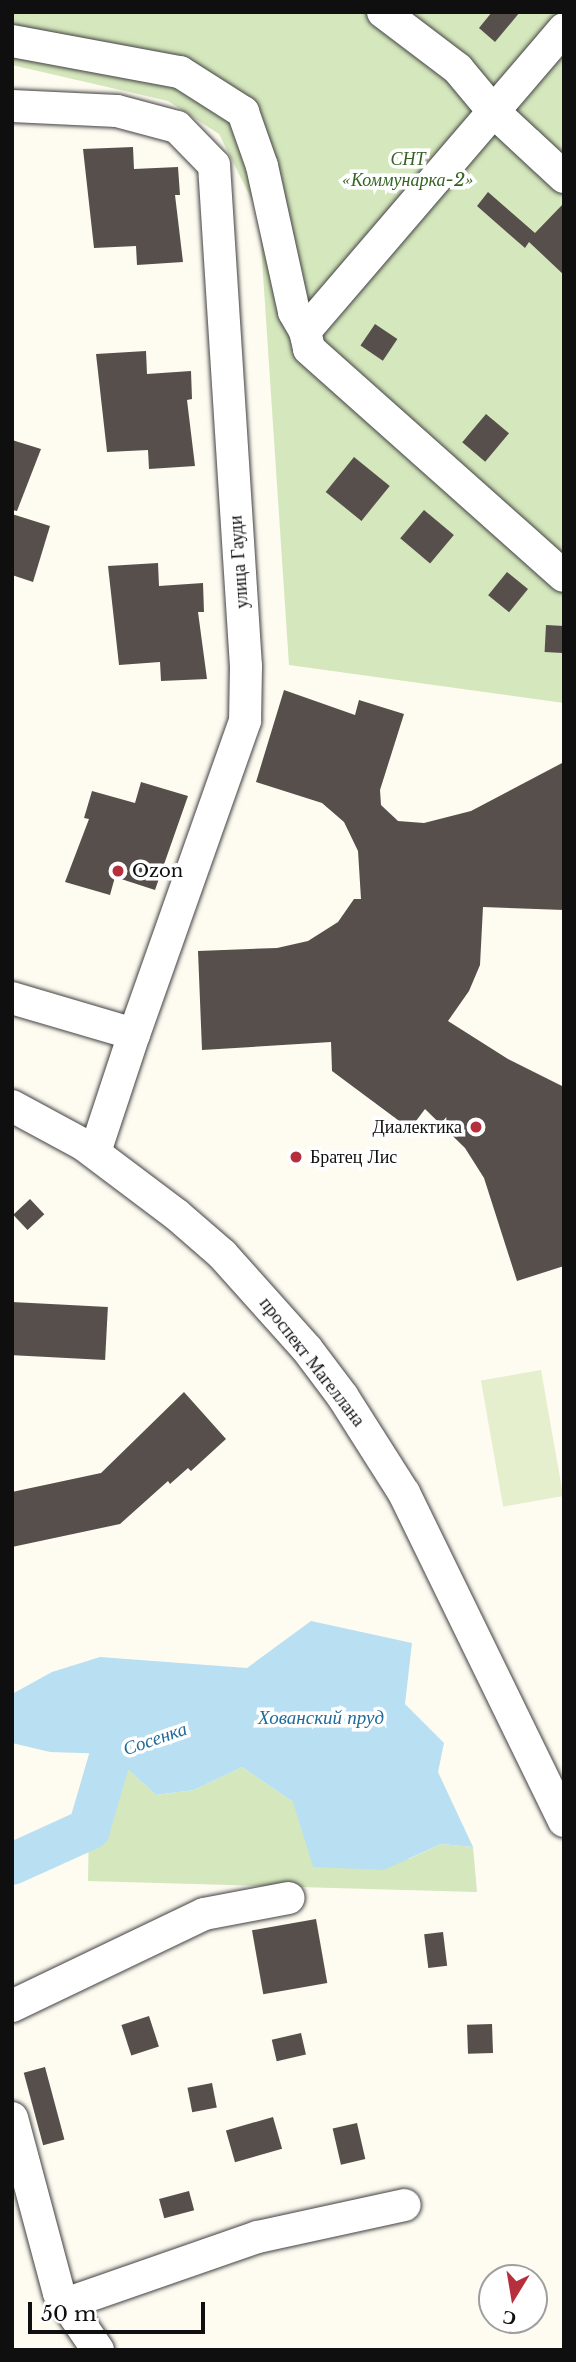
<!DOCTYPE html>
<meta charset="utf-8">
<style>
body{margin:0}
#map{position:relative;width:576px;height:2362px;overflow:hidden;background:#fefbf1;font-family:"Libre Baskerville",serif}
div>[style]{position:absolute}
.green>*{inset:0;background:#d5e7bd}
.pitch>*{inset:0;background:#e5efce;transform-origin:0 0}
.water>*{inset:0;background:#b9e0f2}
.river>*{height:42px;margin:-21px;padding:0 21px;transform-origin:21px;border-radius:21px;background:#b9e0f2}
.building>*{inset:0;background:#574f4c;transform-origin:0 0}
.roads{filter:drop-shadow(0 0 2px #424242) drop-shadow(0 0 2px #424242)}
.minor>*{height:32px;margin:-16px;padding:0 16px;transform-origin:16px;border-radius:16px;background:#fff}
.dots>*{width:19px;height:19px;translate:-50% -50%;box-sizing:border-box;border:4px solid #fff;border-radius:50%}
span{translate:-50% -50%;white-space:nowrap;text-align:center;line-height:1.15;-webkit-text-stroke:7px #fff;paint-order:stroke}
.park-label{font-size:18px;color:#346323;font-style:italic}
.street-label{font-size:18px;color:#0f0f0f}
.poi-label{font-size:18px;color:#0f0f0f}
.left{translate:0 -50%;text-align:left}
.right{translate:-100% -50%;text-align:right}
.water-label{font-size:19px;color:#206b99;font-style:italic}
.frame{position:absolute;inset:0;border:14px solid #0f0f0f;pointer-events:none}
.north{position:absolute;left:478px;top:2264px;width:70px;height:70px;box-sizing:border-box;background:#fff;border:2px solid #9f9f9f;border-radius:50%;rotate:191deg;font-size:19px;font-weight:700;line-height:28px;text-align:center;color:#0f0f0f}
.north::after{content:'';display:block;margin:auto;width:24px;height:32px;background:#b62f3d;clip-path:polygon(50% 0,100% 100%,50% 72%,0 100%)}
.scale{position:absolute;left:28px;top:2302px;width:177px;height:32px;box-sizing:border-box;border:4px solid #0f0f0f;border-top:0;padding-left:9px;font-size:21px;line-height:24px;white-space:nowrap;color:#0f0f0f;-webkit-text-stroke:5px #fff;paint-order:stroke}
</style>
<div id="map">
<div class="green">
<div style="clip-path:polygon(12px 12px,564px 12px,564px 703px,289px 665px,259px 214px,219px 134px,168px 101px,12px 65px)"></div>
<div style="clip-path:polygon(111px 1754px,156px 1795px,194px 1790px,242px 1767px,293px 1802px,409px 1859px,441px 1844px,473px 1847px,477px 1892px,88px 1881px,89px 1829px)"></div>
</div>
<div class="pitch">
<div style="left:541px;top:1370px;width:128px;height:61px;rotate:80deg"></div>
</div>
<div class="water">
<div style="clip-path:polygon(311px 1621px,412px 1643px,405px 1704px,444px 1743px,438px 1772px,473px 1847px,441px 1844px,384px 1870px,313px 1867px,293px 1802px,242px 1767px,194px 1790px,156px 1795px,111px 1754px,50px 1752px,12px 1743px,12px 1694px,52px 1672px,100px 1657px,247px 1668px)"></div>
</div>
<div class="river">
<div style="left:12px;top:1864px;width:85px;rotate:-24.4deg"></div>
<div style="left:89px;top:1829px;width:78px;rotate:-73.7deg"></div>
<div style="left:111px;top:1754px;width:57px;rotate:-19.4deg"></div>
</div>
<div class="building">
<div style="clip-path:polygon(492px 12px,520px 12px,495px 42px,479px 28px)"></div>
<div style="clip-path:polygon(133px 147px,134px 169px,178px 167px,180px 195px,175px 195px,183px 262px,137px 265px,136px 246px,94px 248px,83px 149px)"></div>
<div style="clip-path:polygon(488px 192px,535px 233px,564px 203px,564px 275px,529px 242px,525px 248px,477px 206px)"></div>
<div style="left:375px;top:324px;width:27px;height:26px;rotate:34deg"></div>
<div style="clip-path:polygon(146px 351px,147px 374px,191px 371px,192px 399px,187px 400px,195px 466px,149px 469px,148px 450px,107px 452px,96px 354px)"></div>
<div style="left:486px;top:414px;width:30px;height:37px;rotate:40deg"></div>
<div style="clip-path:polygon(12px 440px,41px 449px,17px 511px,12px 510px)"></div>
<div style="left:354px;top:457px;width:46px;height:45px;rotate:39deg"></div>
<div style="left:424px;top:510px;width:39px;height:37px;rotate:40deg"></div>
<div style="clip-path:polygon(12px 514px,50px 526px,33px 582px,12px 575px)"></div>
<div style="clip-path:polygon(158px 563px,159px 586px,203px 583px,204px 612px,198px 612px,207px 679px,161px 681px,160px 662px,119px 665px,108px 566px)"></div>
<div style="left:507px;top:572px;width:27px;height:30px;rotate:39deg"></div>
<div style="left:546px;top:625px;width:18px;height:27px;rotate:3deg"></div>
<div style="clip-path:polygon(284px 690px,355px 715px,359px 700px,404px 714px,380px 790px,381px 805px,398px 821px,424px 823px,471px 811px,564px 762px,564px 910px,483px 907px,480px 965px,469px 991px,448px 1021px,508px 1059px,564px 1087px,564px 1266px,517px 1281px,484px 1178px,465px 1148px,425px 1109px,410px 1129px,332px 1071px,331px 1042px,202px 1050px,198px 951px,277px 948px,308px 941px,338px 922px,354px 899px,361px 899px,358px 851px,344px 822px,322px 803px,256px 782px)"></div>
<div style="clip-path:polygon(141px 782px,188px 796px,155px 890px,115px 877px,110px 895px,65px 882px,89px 819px,84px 818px,92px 791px,135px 803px)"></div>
<div style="left:30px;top:1199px;width:21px;height:23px;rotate:47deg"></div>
<div style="left:12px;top:1302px;width:96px;height:53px;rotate:3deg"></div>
<div style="clip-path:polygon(184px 1392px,226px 1439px,191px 1471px,188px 1468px,170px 1484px,168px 1481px,120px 1524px,12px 1547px,12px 1492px,101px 1473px)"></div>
<div style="left:316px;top:1919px;width:65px;height:65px;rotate:80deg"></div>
<div style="left:443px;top:1932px;width:34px;height:19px;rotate:83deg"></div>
<div style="left:149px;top:2016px;width:32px;height:29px;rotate:72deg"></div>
<div style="left:492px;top:2024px;width:29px;height:25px;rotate:88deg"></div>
<div style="left:301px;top:2033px;width:22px;height:30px;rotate:77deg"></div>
<div style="left:45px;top:2067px;width:75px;height:22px;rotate:75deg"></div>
<div style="left:212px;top:2083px;width:25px;height:25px;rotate:79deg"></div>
<div style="left:273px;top:2117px;width:33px;height:49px;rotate:74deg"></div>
<div style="left:357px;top:2123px;width:37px;height:25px;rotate:77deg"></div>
<div style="left:189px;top:2191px;width:20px;height:31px;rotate:75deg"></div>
</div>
<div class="roads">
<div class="minor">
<div style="left:383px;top:12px;width:94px;rotate:37.2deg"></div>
<div style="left:458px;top:69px;width:55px;rotate:50.2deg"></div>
<div style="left:493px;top:111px;width:97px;rotate:42.9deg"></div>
<div style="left:564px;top:29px;width:398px;rotate:130.6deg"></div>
<div style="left:305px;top:331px;width:18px;rotate:77deg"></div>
<div style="left:309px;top:349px;width:341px;rotate:41.7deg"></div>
<div style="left:12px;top:41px;width:171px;rotate:10.5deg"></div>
<div style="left:180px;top:72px;width:75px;rotate:32.4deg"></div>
<div style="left:243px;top:112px;width:57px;rotate:70.6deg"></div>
<div style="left:262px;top:166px;width:149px;rotate:77.6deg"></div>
<div style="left:294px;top:312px;width:22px;rotate:60deg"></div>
<div style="left:12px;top:106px;width:105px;rotate:2.7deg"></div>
<div style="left:117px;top:111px;width:62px;rotate:14.9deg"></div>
<div style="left:177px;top:127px;width:53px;rotate:45.8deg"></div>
<div style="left:214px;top:165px;width:502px;rotate:86.35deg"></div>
<div style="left:246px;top:666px;width:55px;rotate:91deg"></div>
<div style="left:245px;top:721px;width:332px;rotate:109.5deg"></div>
<div style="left:134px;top:1034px;width:127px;rotate:-163.6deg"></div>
<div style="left:12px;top:1106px;width:82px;rotate:28.4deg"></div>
<div style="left:84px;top:1145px;width:116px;rotate:37deg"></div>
<div style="left:177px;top:1215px;width:60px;rotate:40.9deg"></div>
<div style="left:222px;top:1254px;width:127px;rotate:48.2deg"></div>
<div style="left:307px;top:1349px;width:60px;rotate:53.1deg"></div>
<div style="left:343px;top:1397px;width:114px;rotate:57.6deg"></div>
<div style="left:404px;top:1493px;width:365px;rotate:64deg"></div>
<div style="left:95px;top:1152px;width:124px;rotate:-71.7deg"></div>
<div style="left:12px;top:2006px;width:213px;rotate:-25.6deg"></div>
<div style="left:204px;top:1914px;width:86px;rotate:-10.7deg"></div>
<div style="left:12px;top:2118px;width:181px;rotate:75deg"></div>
<div style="left:59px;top:2293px;width:69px;rotate:55.6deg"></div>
<div style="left:68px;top:2303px;width:201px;rotate:-19.2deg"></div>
<div style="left:258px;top:2237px;width:150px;rotate:-12.3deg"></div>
</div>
</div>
<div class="dots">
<div style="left:118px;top:871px;background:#b62f3d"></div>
<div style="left:476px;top:1127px;background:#b62f3d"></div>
<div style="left:296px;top:1157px;background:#b62f3d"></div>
</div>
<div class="park-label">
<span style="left:408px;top:170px">СНТ<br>«Коммунарка-2»</span>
</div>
<div class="street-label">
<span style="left:239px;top:562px;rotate:-94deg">улица Гауди</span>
<span style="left:312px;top:1362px;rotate:52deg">проспект Магеллана</span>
</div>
<div class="poi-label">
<span class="left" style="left:132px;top:871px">Ozon</span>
<span class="right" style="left:462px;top:1127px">Диалектика</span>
<span class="left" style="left:310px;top:1157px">Братец Лис</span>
</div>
<div class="water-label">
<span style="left:321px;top:1718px">Хованский пруд</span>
<span style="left:155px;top:1739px;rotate:-19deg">Сосенка</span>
</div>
<div class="frame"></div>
<div class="north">С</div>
<div class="scale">50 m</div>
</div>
